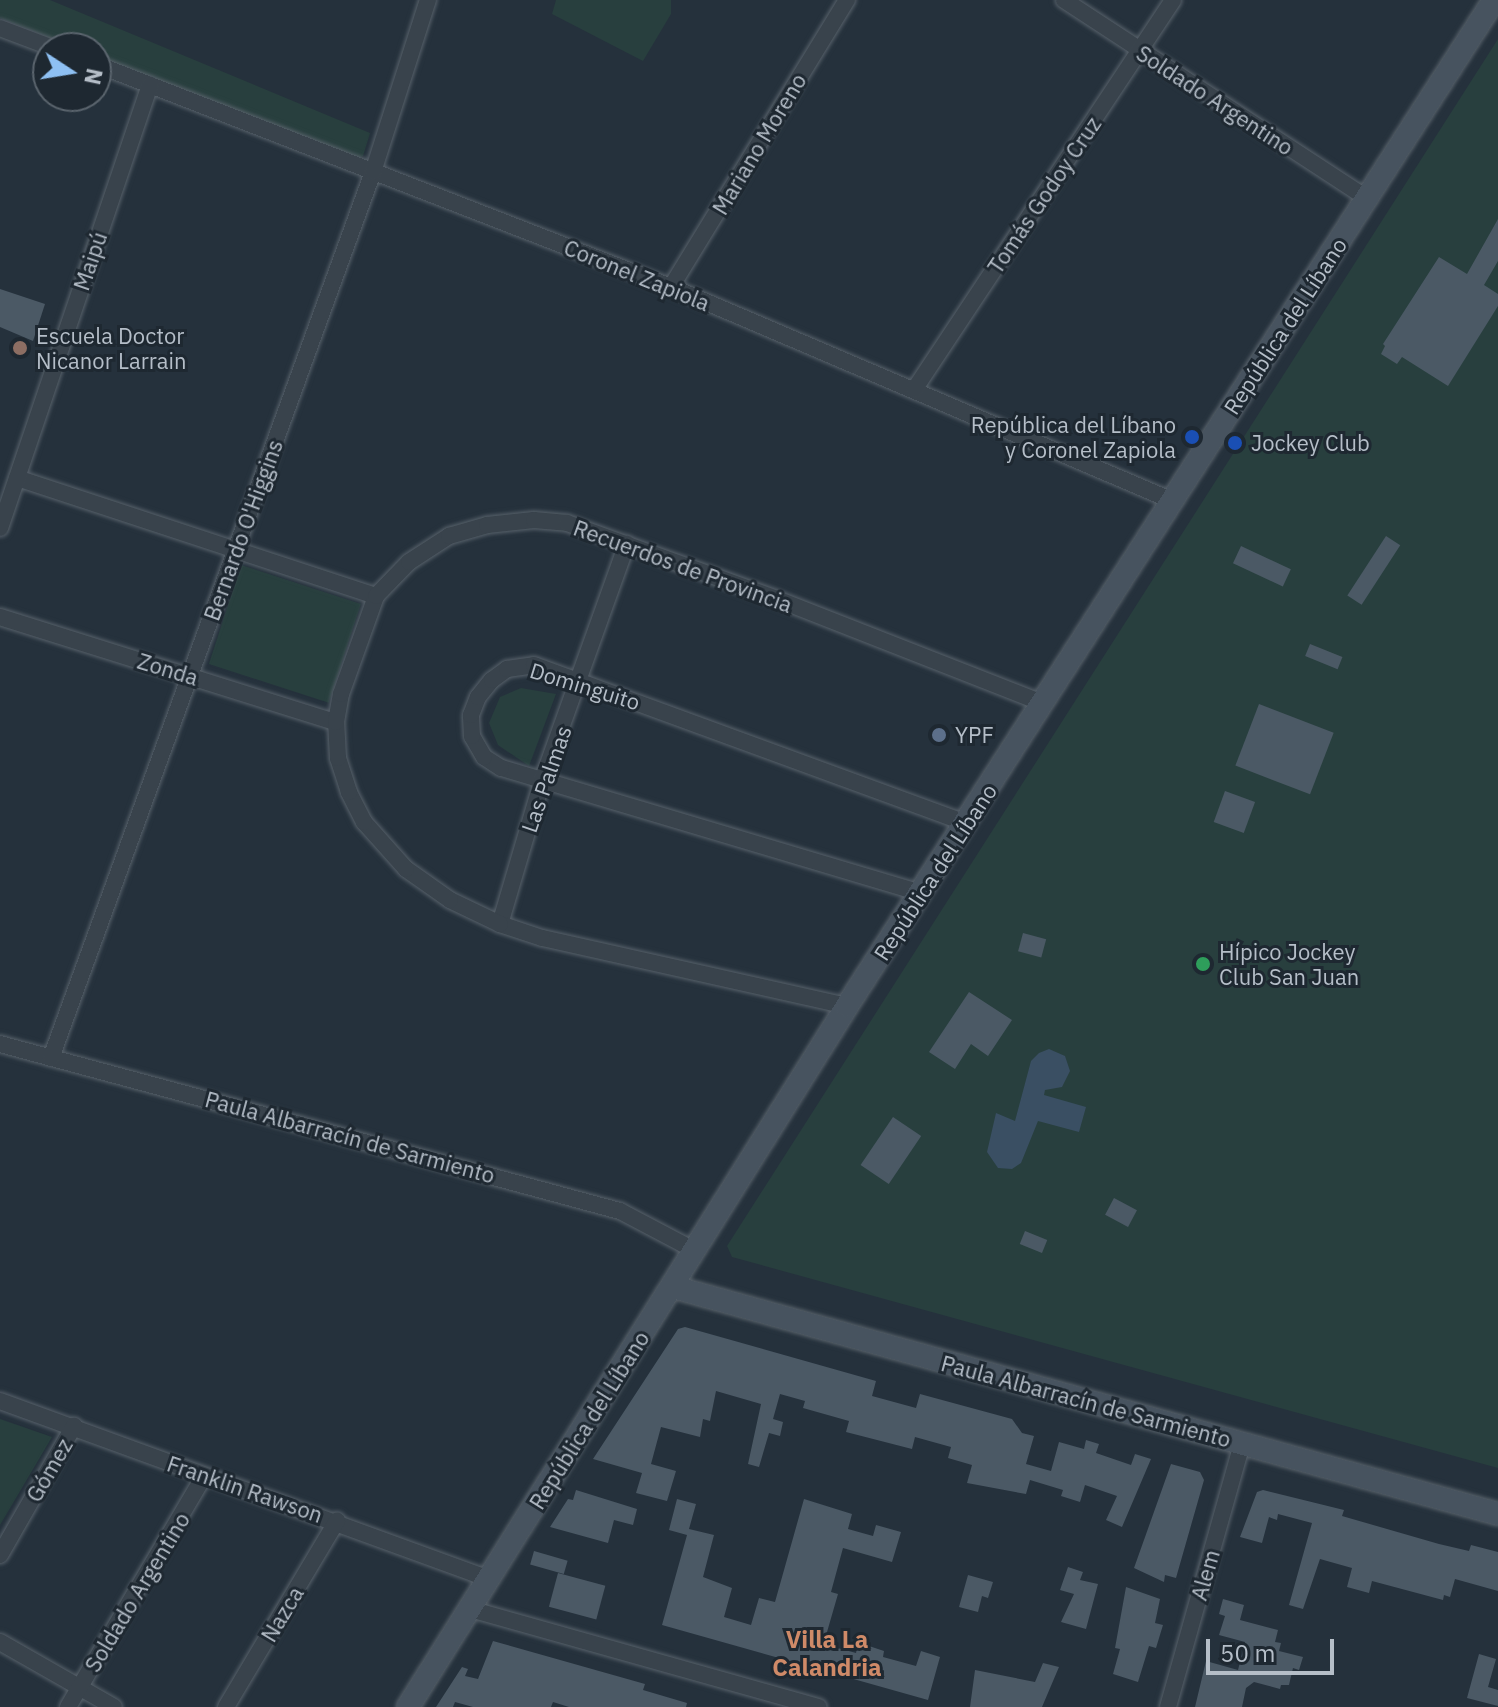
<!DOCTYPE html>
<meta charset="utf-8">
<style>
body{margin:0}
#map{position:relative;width:1498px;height:1707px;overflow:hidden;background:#25313c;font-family:"IBM Plex Sans",sans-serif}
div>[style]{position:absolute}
.green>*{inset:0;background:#283f3e;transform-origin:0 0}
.water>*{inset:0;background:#3a4f63}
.building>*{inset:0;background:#4b5965;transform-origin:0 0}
.roads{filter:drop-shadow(0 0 2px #57616a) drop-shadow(0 0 2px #57616a)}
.street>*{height:16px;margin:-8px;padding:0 8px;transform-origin:8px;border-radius:8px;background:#39434c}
.secondary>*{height:22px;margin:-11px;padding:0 11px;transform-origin:11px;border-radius:11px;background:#47535f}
.dots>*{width:22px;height:22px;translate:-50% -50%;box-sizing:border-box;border:4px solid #1e2831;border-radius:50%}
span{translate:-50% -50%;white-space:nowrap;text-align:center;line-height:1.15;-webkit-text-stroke:6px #1e2831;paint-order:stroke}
.street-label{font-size:22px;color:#b5bec8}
.poi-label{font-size:22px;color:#b5bec8}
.left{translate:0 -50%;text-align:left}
.right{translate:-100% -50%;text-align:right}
.neighbourhood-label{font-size:24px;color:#cf8a68;font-weight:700}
.north{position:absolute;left:32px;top:32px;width:80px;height:80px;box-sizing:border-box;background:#1e2831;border:2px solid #5a646d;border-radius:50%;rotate:102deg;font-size:22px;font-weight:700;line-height:32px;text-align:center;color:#b5bec8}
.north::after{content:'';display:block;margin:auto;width:28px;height:36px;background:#8ec0f3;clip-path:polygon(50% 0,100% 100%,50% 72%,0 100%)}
.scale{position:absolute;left:1206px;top:1639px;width:128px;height:36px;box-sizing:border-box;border:4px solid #b5bec8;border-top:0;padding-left:10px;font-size:24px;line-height:28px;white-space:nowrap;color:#b5bec8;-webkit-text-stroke:6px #1e2831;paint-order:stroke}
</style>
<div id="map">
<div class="green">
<div style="clip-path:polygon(0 0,50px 0,370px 133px,363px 156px,354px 159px,96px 56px,96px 48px,76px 48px,0 18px)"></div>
<div style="clip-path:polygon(556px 0,671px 0,671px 14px,643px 61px,552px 14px)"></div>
<div style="clip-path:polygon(1498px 39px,1498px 1468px,732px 1257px,727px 1246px)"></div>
<div style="left:241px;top:565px;width:126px;height:104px;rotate:18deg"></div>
<div style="clip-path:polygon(521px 688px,556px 694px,529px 766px,498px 745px,489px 723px,500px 697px)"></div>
<div style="clip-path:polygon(0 1419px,52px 1437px,0 1525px)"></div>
</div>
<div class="water">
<div style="clip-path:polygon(1049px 1049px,1065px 1056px,1070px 1071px,1062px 1087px,1045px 1090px,1044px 1095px,1086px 1107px,1079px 1132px,1038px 1121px,1021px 1163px,1012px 1169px,998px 1168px,987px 1152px,996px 1113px,1015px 1121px,1031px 1061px,1039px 1053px)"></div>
</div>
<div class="building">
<div style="clip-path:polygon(1498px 219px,1498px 261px,1484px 285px,1498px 294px,1498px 306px,1448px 386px,1402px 357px,1397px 364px,1381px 354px,1385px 346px,1383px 344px,1439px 257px,1467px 274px)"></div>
<div style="clip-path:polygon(0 289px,45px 304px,33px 341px,0 327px)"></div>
<div style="left:1386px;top:536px;width:17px;height:71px;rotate:33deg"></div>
<div style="left:1241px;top:546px;width:55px;height:19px;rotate:25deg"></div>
<div style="left:1310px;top:644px;width:35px;height:13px;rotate:22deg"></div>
<div style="left:1259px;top:704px;width:80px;height:66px;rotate:21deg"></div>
<div style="left:1225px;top:791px;width:32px;height:33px;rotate:20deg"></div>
<div style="left:1023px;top:933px;width:24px;height:19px;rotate:15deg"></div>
<div style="clip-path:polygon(969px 992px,1012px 1020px,988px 1056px,971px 1044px,955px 1069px,929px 1052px)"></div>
<div style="left:893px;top:1117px;width:34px;height:58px;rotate:34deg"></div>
<div style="left:1114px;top:1198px;width:26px;height:19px;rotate:28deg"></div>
<div style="left:1025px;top:1231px;width:24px;height:14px;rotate:22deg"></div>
<div style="clip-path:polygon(685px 1327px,876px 1381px,872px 1396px,916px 1408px,920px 1394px,1012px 1419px,1022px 1433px,1034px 1436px,1026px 1464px,1051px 1471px,1059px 1442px,1084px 1449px,1086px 1440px,1099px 1444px,1096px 1453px,1131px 1465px,1135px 1454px,1151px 1459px,1122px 1527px,1106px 1520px,1117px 1496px,1085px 1485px,1080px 1502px,1061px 1496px,1063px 1490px,1030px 1480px,1026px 1494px,967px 1483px,972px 1465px,948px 1458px,951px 1447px,915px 1437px,912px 1449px,846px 1432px,849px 1421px,803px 1408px,805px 1401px,780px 1394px,773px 1419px,783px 1422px,780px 1436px,769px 1433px,759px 1467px,748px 1464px,761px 1404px,716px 1391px,710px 1421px,703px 1419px,700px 1437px,661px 1427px,651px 1464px,676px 1471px,667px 1501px,636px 1493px,642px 1473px,593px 1459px,678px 1329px)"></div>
<div style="clip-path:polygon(1171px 1464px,1200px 1472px,1204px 1480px,1176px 1578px,1165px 1575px,1164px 1582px,1134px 1568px)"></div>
<div style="clip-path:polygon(576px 1490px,637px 1509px,633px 1525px,614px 1520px,608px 1543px,550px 1527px,568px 1499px,573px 1500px)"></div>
<div style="clip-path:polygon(1263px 1490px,1344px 1510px,1342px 1516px,1439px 1544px,1469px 1551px,1471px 1545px,1498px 1552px,1498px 1591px,1455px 1579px,1450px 1597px,1444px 1595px,1443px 1600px,1372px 1581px,1369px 1593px,1347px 1587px,1352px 1568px,1320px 1559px,1303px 1609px,1289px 1605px,1312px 1523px,1278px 1514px,1277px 1520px,1269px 1517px,1262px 1543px,1240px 1537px,1257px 1492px)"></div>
<div style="clip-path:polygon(677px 1499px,696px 1504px,689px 1529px,714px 1535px,703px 1577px,732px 1588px,724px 1617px,751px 1625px,759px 1598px,775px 1602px,804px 1499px,852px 1514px,848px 1529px,873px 1536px,876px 1525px,901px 1532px,892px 1562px,843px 1548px,831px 1592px,838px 1594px,825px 1639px,829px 1639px,827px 1645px,856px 1653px,857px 1648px,868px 1651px,869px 1646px,884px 1651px,883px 1657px,916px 1666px,921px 1651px,940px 1657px,928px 1700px,662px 1625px,687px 1535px,669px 1530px)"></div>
<div style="left:534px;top:1551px;width:35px;height:14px;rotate:16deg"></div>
<div style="clip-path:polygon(1068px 1567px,1083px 1572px,1080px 1580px,1098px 1584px,1086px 1629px,1061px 1622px,1074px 1594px,1060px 1590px)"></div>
<div style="left:558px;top:1573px;width:49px;height:35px;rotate:15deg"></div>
<div style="clip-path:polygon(968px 1575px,993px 1582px,988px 1598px,982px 1596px,978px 1612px,959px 1607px)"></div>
<div style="clip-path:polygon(1126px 1587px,1160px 1599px,1155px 1623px,1163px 1625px,1156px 1648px,1149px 1646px,1138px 1682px,1113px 1674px,1120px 1649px,1115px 1648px)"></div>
<div style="clip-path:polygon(1223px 1599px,1244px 1605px,1240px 1620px,1278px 1630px,1275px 1642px,1281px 1643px,1279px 1651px,1303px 1657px,1299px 1670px,1293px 1668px,1289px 1685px,1281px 1685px,1280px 1689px,1254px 1682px,1246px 1688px,1242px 1707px,1195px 1707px,1206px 1661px,1238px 1670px,1245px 1642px,1219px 1635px,1225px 1616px,1219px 1614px)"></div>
<div style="clip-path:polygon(493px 1641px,645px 1684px,643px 1690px,687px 1703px,686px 1707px,569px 1707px,553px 1702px,551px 1707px,473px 1707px,455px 1702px,453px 1707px,436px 1707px,462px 1667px,468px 1669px,465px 1676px,478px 1679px)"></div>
<div style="clip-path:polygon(1479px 1654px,1496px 1659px,1488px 1687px,1498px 1690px,1498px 1706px,1467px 1698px)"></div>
<div style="clip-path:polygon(1043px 1663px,1059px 1667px,1042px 1707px,970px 1707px,975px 1670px,1035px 1682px)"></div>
</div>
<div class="roads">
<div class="street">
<div style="left:1064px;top:0;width:362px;rotate:33.2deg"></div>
<div style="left:0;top:28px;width:57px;rotate:20.7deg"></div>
<div style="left:96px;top:64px;width:617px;rotate:21.2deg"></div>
<div style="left:671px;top:287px;width:546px;rotate:23.09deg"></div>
<div style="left:671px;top:287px;width:337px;rotate:-58.5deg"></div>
<div style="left:914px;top:390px;width:468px;rotate:-56.4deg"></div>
<div style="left:17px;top:478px;width:378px;rotate:18.2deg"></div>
<div style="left:0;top:528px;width:468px;rotate:-71.3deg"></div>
<div style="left:0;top:617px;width:352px;rotate:17.4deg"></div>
<div style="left:921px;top:893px;width:438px;rotate:-163.4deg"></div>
<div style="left:501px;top:768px;width:20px;rotate:-147deg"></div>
<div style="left:484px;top:757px;width:24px;rotate:-120deg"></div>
<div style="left:472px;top:736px;width:21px;rotate:-93deg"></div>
<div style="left:471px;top:715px;width:19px;rotate:-69deg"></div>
<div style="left:478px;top:697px;width:22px;rotate:-51deg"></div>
<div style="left:492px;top:680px;width:19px;rotate:-36deg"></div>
<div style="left:507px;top:669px;width:27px;rotate:-8deg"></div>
<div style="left:534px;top:665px;width:460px;rotate:20.1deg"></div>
<div style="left:500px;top:924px;width:149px;rotate:-73.6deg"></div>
<div style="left:542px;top:781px;width:252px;rotate:-70.3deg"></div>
<div style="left:847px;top:1006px;width:312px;rotate:-167.4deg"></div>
<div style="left:542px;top:938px;width:44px;rotate:-161.6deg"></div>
<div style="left:500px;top:924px;width:55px;rotate:-154.4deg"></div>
<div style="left:450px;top:900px;width:54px;rotate:-144.8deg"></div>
<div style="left:406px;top:869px;width:63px;rotate:-131.8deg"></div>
<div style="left:364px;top:822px;width:34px;rotate:-117deg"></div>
<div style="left:349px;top:792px;width:36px;rotate:-108deg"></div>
<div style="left:338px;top:758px;width:36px;rotate:-93deg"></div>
<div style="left:336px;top:722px;width:28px;rotate:-80deg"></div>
<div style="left:341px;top:694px;width:104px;rotate:-70.3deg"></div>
<div style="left:376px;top:596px;width:47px;rotate:-45.9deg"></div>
<div style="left:409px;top:562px;width:48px;rotate:-33deg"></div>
<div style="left:449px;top:536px;width:40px;rotate:-16deg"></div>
<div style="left:487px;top:525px;width:47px;rotate:-6.1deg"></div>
<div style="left:534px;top:520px;width:33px;rotate:5deg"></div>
<div style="left:567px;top:523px;width:223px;rotate:19.9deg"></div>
<div style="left:777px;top:599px;width:286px;rotate:21.4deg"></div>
<div style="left:0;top:1044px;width:642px;rotate:15.08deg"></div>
<div style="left:620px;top:1211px;width:81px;rotate:27.8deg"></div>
<div style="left:51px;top:1058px;width:943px;rotate:-70.03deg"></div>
<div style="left:373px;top:172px;width:181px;rotate:-72.3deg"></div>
<div style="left:0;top:1401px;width:520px;rotate:20deg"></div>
<div style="left:0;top:1555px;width:149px;rotate:-60.2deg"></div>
<div style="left:470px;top:1609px;width:362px;rotate:15.7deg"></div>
<div style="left:0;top:1642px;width:131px;rotate:29.7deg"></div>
<div style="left:68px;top:1707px;width:268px;rotate:-59.5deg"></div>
<div style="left:226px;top:1707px;width:217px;rotate:-59.2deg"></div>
<div style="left:1168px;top:1707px;width:274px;rotate:-74.3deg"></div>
</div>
<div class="secondary">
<div style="left:673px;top:1287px;width:856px;rotate:15.38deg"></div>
<div style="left:408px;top:1707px;width:827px;rotate:-57.94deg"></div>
<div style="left:847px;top:1006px;width:1196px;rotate:-57.25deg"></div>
</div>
</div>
<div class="dots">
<div style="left:20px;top:348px;background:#8d6e63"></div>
<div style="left:1192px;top:437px;background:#1a4fb4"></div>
<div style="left:1235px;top:443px;background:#1a4fb4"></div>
<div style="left:939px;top:735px;background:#5c6f8a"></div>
<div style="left:1203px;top:964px;background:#2e9e5b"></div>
</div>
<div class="street-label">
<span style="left:1215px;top:100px;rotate:33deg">Soldado Argentino</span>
<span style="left:759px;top:144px;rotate:-59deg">Mariano Moreno</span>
<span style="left:1044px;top:195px;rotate:-56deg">Tomás Godoy Cruz</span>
<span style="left:90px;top:261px;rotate:-71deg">Maipú</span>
<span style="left:637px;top:275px;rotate:22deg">Coronel Zapiola</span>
<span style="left:1285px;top:326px;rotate:-57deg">República del Líbano</span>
<span style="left:243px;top:530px;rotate:-70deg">Bernardo O'Higgins</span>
<span style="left:683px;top:566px;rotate:20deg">Recuerdos de Provincia</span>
<span style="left:168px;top:669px;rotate:17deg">Zonda</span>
<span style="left:585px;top:686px;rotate:17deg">Dominguito</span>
<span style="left:546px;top:779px;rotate:-71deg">Las Palmas</span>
<span style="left:935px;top:872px;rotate:-57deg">República del Líbano</span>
<span style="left:350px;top:1137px;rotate:15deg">Paula Albarracín de Sarmiento</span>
<span style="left:1086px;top:1401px;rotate:15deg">Paula Albarracín de Sarmiento</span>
<span style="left:589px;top:1420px;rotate:-58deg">República del Líbano</span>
<span style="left:49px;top:1470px;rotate:-60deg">Gómez</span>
<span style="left:245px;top:1489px;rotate:19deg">Franklin Rawson</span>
<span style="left:1205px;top:1575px;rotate:-74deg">Alem</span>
<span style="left:137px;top:1592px;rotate:-59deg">Soldado Argentino</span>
<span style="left:282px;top:1614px;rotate:-59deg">Nazca</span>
</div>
<div class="poi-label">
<span class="left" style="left:36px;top:348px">Escuela Doctor<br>Nicanor Larrain</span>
<span class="right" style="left:1176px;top:437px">República del Líbano<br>y Coronel Zapiola</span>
<span class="left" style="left:1251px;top:443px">Jockey Club</span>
<span class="left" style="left:955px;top:735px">YPF</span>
<span class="left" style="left:1219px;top:964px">Hípico Jockey<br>Club San Juan</span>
</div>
<div class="neighbourhood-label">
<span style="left:827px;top:1654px">Villa La<br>Calandria</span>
</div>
<div class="north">N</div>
<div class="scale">50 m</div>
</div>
